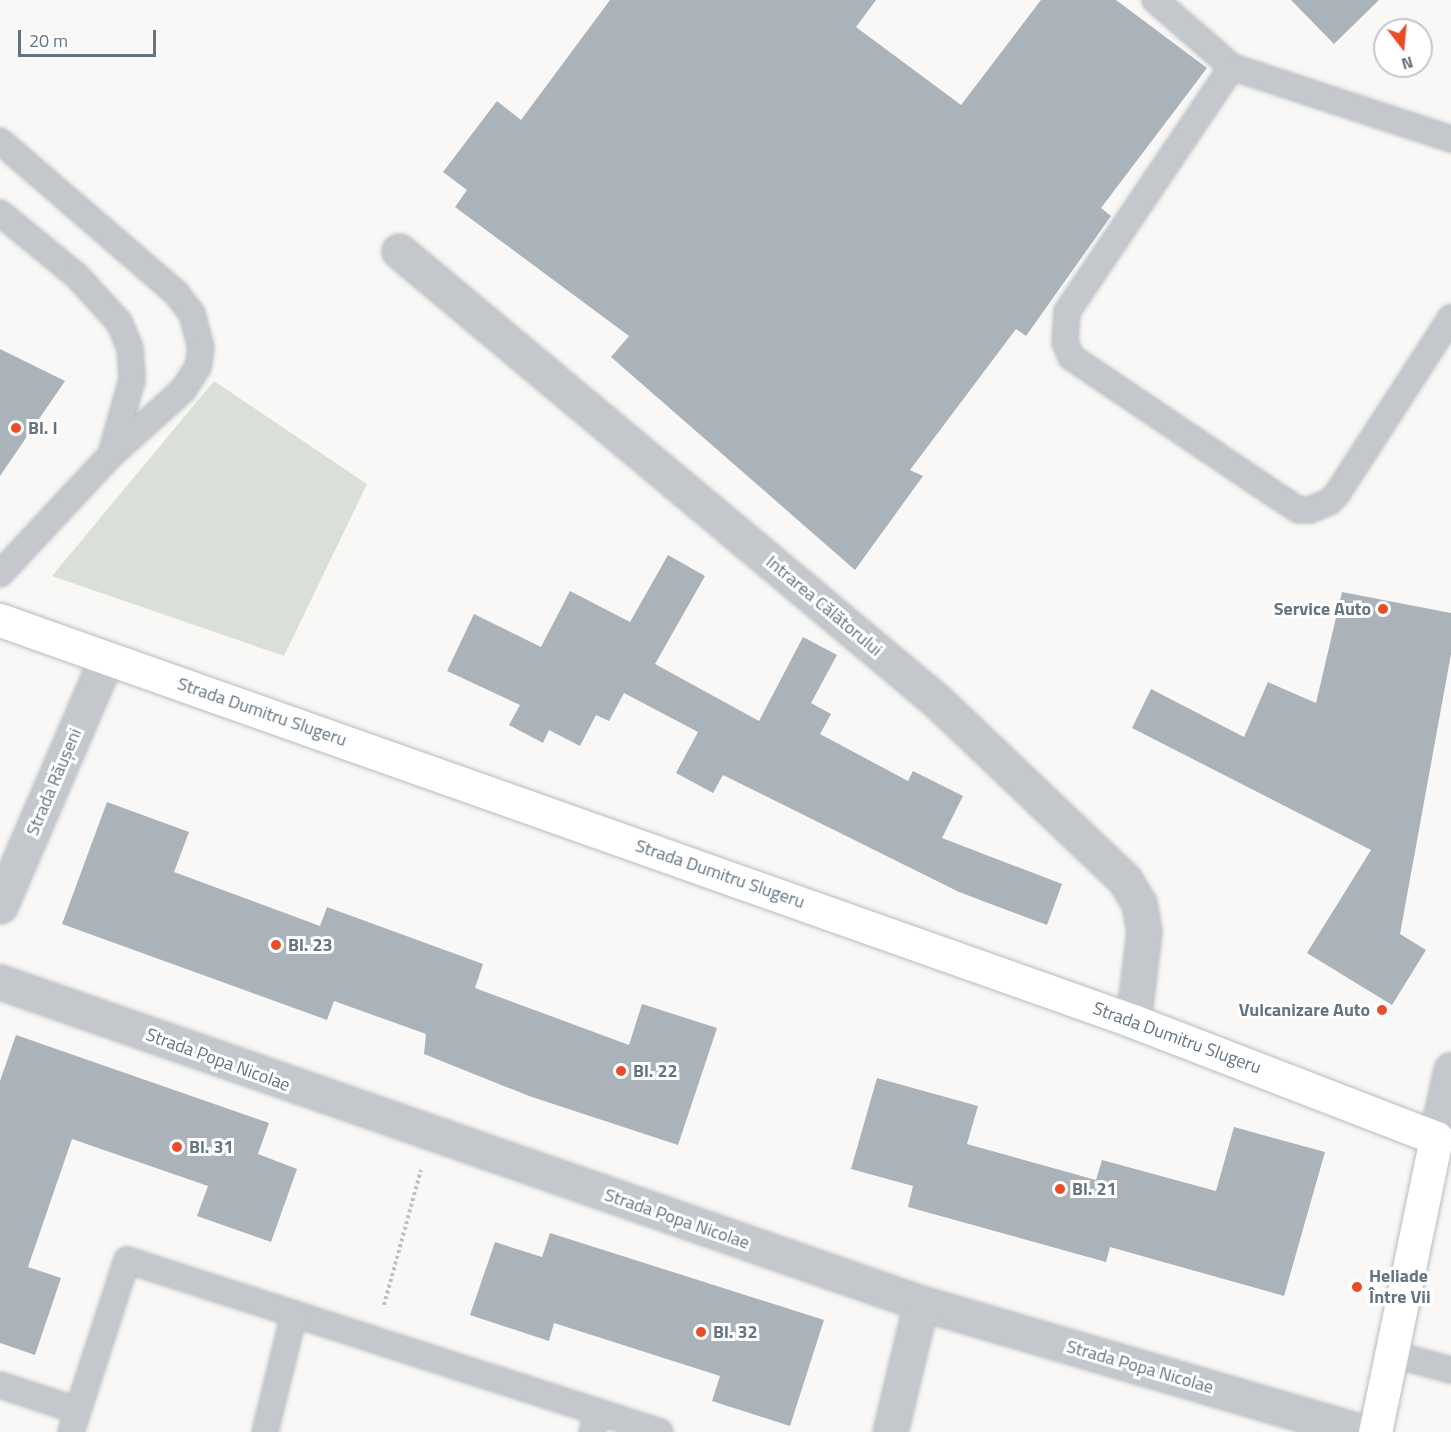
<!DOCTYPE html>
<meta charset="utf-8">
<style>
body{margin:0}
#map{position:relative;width:1451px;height:1432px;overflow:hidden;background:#f9f8f6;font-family:"Titillium Web",sans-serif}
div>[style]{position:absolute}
.green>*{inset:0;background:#dae0d7}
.building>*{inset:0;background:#aab3b9}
.path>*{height:4px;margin-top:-2px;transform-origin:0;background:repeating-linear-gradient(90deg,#bec1c3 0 3px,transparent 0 6px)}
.roads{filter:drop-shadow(0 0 2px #b6bcc0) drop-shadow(0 0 2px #b6bcc0)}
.service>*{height:24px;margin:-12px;padding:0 12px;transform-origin:12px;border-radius:12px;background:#c4c8cc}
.minor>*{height:33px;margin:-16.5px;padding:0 16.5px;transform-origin:16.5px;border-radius:16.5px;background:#c4c8cc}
.tertiary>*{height:33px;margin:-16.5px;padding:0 16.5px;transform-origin:16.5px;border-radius:16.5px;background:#c4c8cc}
.secondary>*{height:33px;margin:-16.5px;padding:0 16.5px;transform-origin:16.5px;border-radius:16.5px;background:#fff}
.dots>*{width:16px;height:16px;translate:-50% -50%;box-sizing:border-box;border:3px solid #fff;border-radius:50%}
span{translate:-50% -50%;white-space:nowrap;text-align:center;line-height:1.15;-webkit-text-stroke:6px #fff;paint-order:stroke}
.poi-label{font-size:18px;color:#637582;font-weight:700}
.left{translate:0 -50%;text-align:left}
.right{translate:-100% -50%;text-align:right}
.street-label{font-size:18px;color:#637582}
.north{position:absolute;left:1373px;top:18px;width:60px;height:60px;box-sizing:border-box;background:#fff;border:2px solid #c1c8cd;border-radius:50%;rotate:164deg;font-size:16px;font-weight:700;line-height:24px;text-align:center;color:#637582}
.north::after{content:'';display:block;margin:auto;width:21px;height:27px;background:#e84d27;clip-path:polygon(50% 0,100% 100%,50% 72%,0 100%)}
.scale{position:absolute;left:18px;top:30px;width:138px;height:27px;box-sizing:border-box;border:3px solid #637582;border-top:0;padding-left:8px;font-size:18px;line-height:21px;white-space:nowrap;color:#637582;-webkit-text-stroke:4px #fff;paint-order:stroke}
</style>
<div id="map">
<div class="green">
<div style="clip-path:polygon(214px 381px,367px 484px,284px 656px,52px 576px)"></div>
</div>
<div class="building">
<div style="clip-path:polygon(610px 0,876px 0,856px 27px,961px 105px,1041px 0,1116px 0,1207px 68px,1101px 208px,1111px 216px,1026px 336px,1016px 329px,910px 470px,923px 476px,855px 570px,611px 357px,629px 336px,455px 207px,467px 190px,443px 172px,497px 101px,521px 120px)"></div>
<div style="clip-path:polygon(1291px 0,1379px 0,1334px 44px)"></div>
<div style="clip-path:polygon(0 349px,65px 381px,0 476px)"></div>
<div style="clip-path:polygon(668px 555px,705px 576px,655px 664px,759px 721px,803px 637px,837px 655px,811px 703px,831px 714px,820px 734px,908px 781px,913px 771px,963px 796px,942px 838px,1062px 884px,1047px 925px,959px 892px,723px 775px,713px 793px,676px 773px,698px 732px,624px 693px,609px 721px,596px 715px,580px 746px,549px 730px,543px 743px,509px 725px,520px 705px,447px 671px,474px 614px,541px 647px,570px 591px,630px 622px)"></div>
<div style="clip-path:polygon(1342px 592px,1451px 613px,1451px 654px,1400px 934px,1426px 950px,1392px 1005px,1307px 953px,1371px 850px,1132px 728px,1151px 689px,1244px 737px,1268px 682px,1316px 703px)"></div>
<div style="clip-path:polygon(107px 802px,189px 832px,174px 872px,320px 926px,327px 907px,483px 964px,475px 988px,629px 1045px,642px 1004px,717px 1028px,678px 1145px,529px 1096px,424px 1054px,426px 1034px,334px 1001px,327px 1020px,62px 924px)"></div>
<div style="clip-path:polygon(16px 1035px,269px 1123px,258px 1154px,297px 1169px,271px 1242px,197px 1216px,208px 1186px,72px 1139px,28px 1267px,61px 1278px,35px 1355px,0 1343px,0 1081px)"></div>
<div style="clip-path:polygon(877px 1078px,978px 1106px,967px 1144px,1096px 1180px,1102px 1160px,1216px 1191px,1234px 1127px,1325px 1152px,1284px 1296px,1110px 1247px,1106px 1262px,908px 1207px,913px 1186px,851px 1169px)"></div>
<div style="clip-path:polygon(550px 1233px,824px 1320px,790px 1426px,712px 1401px,720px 1376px,554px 1323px,549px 1341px,470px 1315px,495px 1242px,542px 1257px)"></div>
</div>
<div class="path">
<div style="left:384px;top:1305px;width:140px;rotate:-74.7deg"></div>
</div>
<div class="roads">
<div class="service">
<div style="left:1155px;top:0;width:102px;rotate:41deg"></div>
<div style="left:1232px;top:67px;width:295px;rotate:124deg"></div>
<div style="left:1067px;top:312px;width:30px;rotate:94deg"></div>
<div style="left:1065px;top:342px;width:16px;rotate:68deg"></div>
<div style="left:1071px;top:357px;width:241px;rotate:34deg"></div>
<div style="left:1271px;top:492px;width:33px;rotate:33deg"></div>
<div style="left:1299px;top:510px;width:11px"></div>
<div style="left:1310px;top:510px;width:21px;rotate:-23deg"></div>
<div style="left:1329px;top:502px;width:11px;rotate:-45deg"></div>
<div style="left:1337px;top:494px;width:210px;rotate:-57.1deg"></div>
<div style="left:1232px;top:67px;width:231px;rotate:18.2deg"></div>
<div style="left:0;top:141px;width:234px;rotate:40.8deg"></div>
<div style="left:177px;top:294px;width:25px;rotate:53deg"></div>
<div style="left:192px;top:314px;width:35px;rotate:75deg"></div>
<div style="left:201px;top:348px;width:19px;rotate:99deg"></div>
<div style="left:198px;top:367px;width:27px;rotate:123deg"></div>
<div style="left:183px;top:390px;width:98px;rotate:137.9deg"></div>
<div style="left:110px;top:456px;width:161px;rotate:133deg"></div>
<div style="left:0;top:213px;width:99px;rotate:39.3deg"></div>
<div style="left:77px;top:276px;width:62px;rotate:47.6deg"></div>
<div style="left:119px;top:322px;width:28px;rotate:67deg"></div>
<div style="left:130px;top:348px;width:32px;rotate:86deg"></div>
<div style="left:132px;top:380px;width:77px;rotate:105.8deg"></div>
<div style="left:1392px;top:1354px;width:61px;rotate:15.2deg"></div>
<div style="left:0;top:1385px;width:80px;rotate:18.2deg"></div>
<div style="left:71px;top:1432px;width:181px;rotate:-72deg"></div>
<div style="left:127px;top:1260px;width:560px;rotate:17.88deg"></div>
<div style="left:265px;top:1432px;width:122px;rotate:-76.2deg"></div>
<div style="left:592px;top:1432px;width:21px;rotate:-71deg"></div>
</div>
<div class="minor">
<div style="left:399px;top:251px;width:701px;rotate:39.91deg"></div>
<div style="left:937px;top:701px;width:260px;rotate:43.6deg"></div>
<div style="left:1125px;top:880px;width:27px;rotate:59deg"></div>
<div style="left:1139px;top:903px;width:29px;rotate:80deg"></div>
<div style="left:1144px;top:932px;width:90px;rotate:97deg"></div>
<div style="left:0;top:906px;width:270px;rotate:-66.7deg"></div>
<div style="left:0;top:982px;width:975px;rotate:19.22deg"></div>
<div style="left:921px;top:1303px;width:459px;rotate:16.3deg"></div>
<div style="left:890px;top:1432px;width:133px;rotate:-76.5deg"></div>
</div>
<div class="tertiary">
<div style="left:1436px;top:1138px;width:70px;rotate:-77.6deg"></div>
</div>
<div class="secondary">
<div style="left:0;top:620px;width:1202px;rotate:19.49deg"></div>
<div style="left:1133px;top:1021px;width:325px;rotate:21.1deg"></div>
<div style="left:1436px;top:1138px;width:300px;rotate:101.7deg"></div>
</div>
</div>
<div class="dots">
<div style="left:16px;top:428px;background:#e84d27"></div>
<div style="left:1383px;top:609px;background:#e84d27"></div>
<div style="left:276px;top:945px;background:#e84d27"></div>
<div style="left:1382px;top:1010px;background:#e84d27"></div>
<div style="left:621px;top:1071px;background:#e84d27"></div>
<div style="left:177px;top:1147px;background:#e84d27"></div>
<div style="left:1060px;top:1189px;background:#e84d27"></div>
<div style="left:1357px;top:1287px;background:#e84d27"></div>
<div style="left:701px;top:1332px;background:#e84d27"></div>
</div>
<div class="poi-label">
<span class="left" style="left:28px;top:428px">Bl. I</span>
<span class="right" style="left:1371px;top:609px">Service Auto</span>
<span class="left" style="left:288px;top:945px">Bl. 23</span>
<span class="right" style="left:1370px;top:1010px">Vulcanizare Auto</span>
<span class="left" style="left:633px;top:1071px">Bl. 22</span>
<span class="left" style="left:189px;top:1147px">Bl. 31</span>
<span class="left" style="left:1072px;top:1189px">Bl. 21</span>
<span class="left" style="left:1369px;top:1287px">Heliade<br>Între Vii</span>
<span class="left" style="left:713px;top:1332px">Bl. 32</span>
</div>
<div class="street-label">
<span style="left:824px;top:606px;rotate:40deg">Intrarea Călătorului</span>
<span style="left:262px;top:712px;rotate:19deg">Strada Dumitru Slugeru</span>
<span style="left:54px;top:782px;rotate:-67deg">Strada Răușeni</span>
<span style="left:720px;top:874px;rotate:19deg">Strada Dumitru Slugeru</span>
<span style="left:1177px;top:1038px;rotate:20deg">Strada Dumitru Slugeru</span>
<span style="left:218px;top:1060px;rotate:20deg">Strada Popa Nicolae</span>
<span style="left:677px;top:1219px;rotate:19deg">Strada Popa Nicolae</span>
<span style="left:1140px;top:1367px;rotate:16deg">Strada Popa Nicolae</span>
</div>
<div class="north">N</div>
<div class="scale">20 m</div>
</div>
